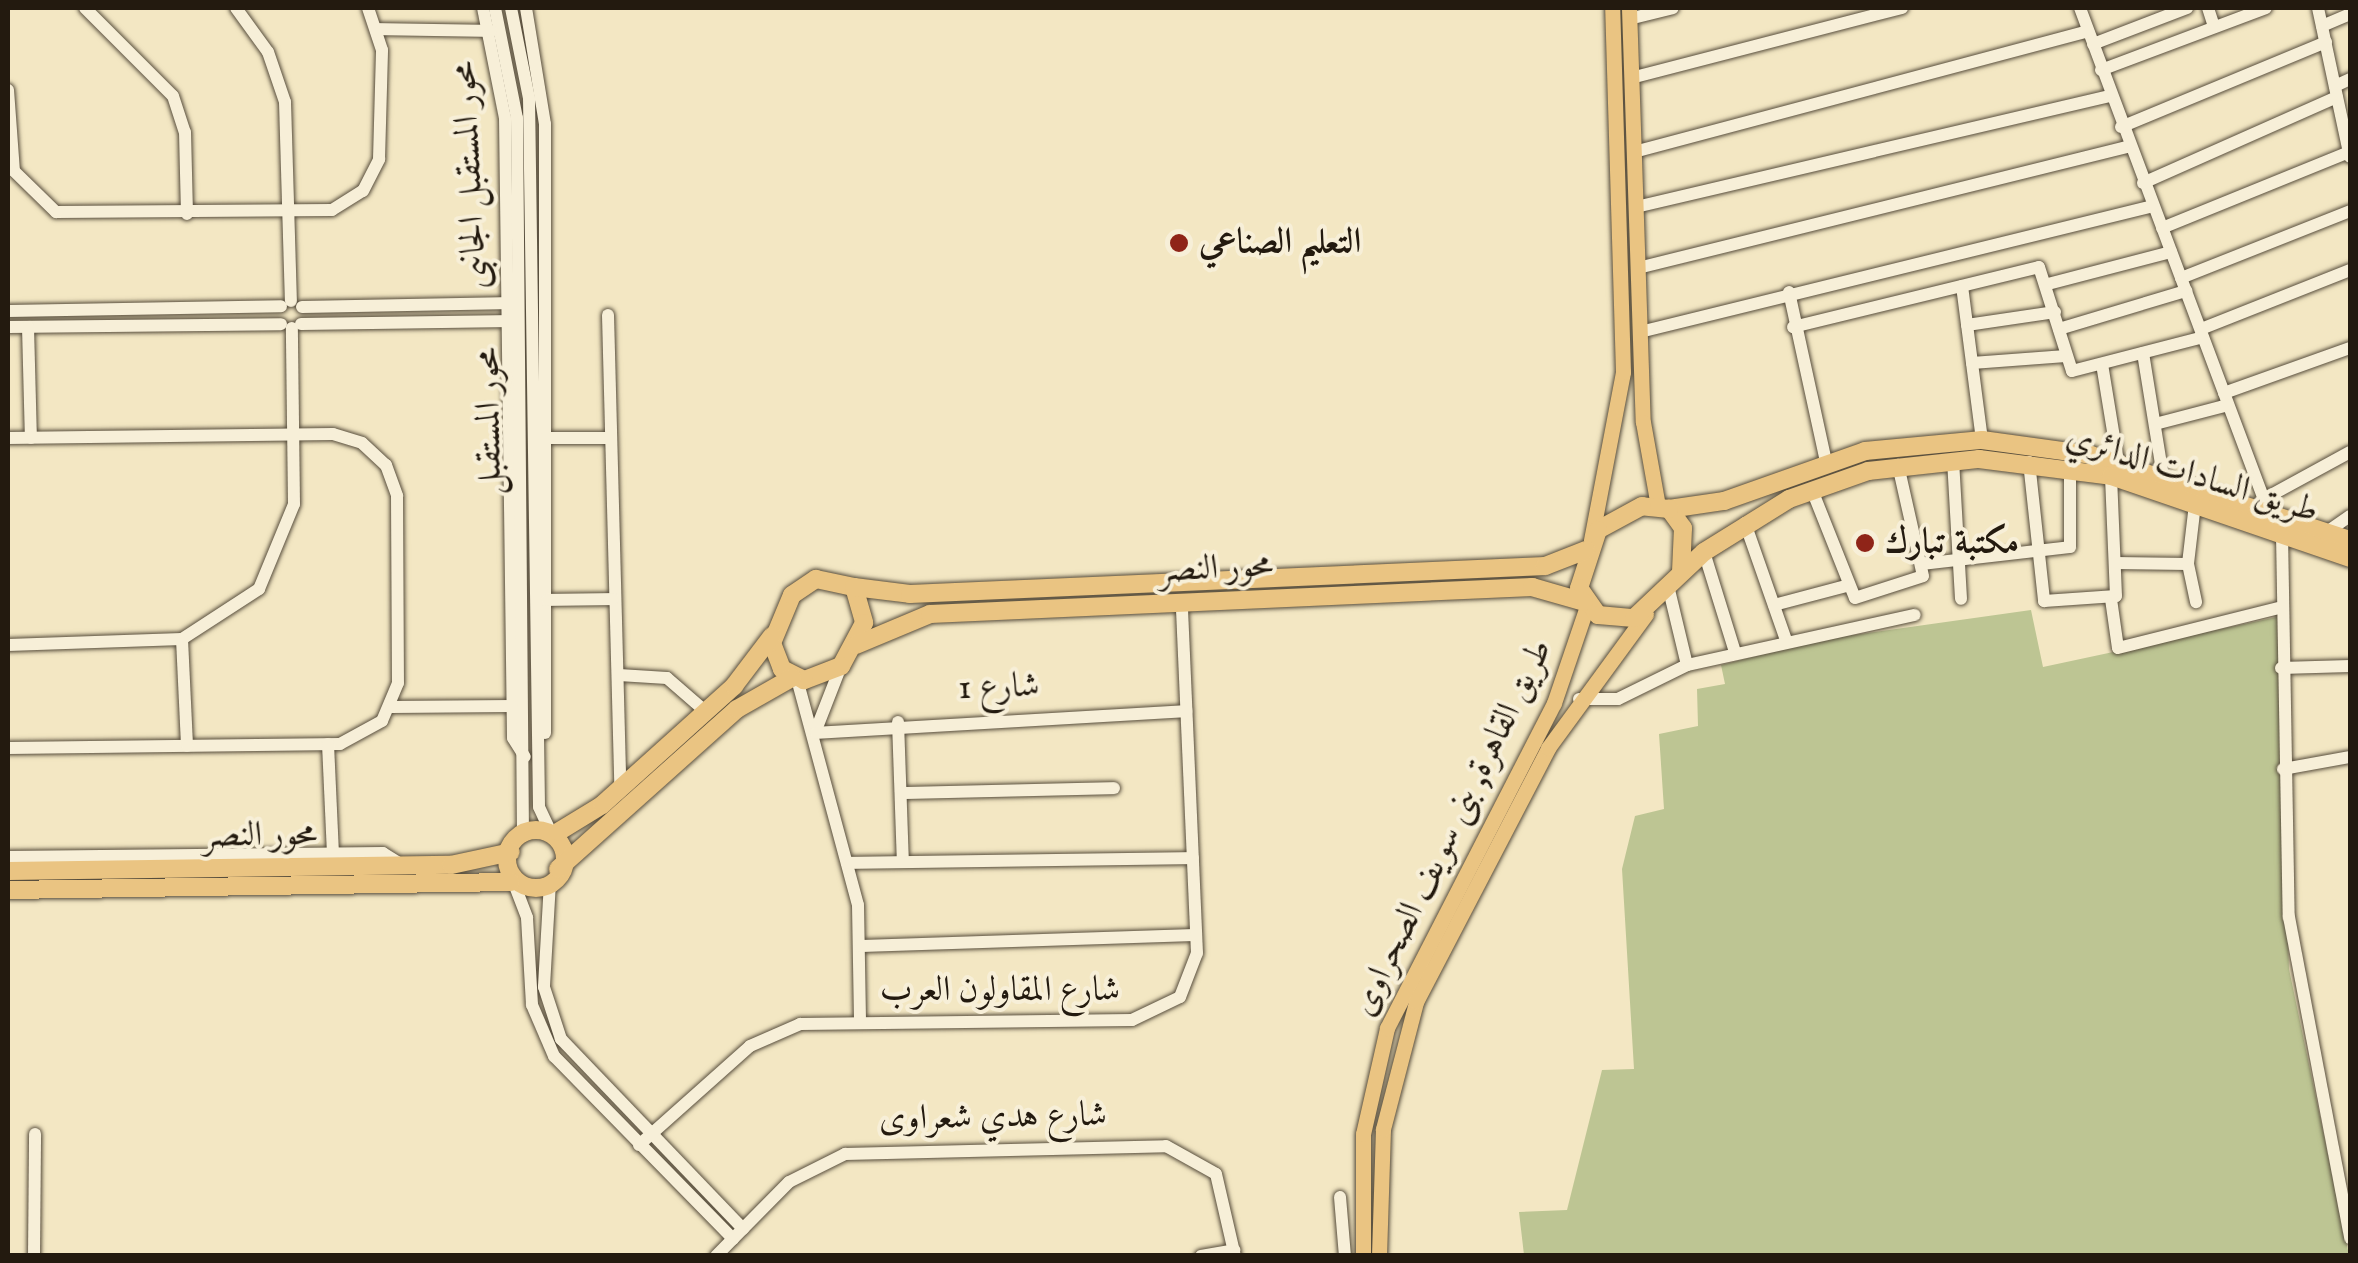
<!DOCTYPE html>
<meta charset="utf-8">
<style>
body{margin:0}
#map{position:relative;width:2358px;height:1263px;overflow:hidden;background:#f3e7c3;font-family:"IM FELL English",Amiri,serif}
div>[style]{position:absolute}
.green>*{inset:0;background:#bdc593}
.roads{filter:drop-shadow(0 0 2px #574d3c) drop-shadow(0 0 2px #574d3c)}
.minor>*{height:12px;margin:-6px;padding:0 6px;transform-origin:6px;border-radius:6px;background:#f7efd8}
.major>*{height:15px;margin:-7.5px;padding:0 7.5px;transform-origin:7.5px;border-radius:7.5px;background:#eac482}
.highway>*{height:18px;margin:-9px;padding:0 9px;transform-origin:9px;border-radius:9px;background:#eac482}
.highway>.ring{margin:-9px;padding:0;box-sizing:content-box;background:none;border:18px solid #eac482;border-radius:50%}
.dots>*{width:28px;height:28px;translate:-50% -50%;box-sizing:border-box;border:5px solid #f7efd8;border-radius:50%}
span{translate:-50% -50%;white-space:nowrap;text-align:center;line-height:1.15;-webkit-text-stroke:8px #f7efd8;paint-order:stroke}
.street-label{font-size:35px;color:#231a0f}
.poi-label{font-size:35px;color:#231a0f;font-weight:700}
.left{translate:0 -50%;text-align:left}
.frame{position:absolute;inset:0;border:10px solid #231a0f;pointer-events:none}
</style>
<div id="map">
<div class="green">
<div style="clip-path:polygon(2031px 610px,2043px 667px,2277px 617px,2289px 969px,2349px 1255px,1524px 1255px,1519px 1212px,1567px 1210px,1602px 1070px,1634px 1069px,1622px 869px,1635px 816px,1664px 809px,1659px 734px,1698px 726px,1697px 689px,1725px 684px,1721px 665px,1825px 639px)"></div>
</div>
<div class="roads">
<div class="minor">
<div style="left:85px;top:8px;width:124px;rotate:45deg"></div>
<div style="left:173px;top:96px;width:38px;rotate:72deg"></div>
<div style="left:185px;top:132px;width:82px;rotate:88.6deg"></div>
<div style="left:236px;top:8px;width:54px;rotate:54deg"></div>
<div style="left:268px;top:52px;width:53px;rotate:71.2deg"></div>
<div style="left:285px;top:102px;width:199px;rotate:88.3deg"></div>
<div style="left:483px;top:8px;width:112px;rotate:78.7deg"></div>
<div style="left:505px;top:118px;width:620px;rotate:89.26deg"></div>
<div style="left:513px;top:738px;width:22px;rotate:58deg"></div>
<div style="left:495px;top:8px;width:112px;rotate:78.7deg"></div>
<div style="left:517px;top:118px;width:718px;rotate:89.52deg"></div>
<div style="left:511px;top:8px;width:92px;rotate:78.7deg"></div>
<div style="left:529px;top:98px;width:709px;rotate:89.19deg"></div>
<div style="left:539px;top:807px;width:23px;rotate:65deg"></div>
<div style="left:526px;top:8px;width:118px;rotate:80.7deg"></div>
<div style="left:545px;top:124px;width:609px;rotate:90deg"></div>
<div style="left:2080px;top:8px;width:539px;rotate:69.48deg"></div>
<div style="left:2208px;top:8px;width:20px;rotate:72deg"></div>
<div style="left:2318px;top:8px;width:152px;rotate:77.9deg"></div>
<div style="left:1629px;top:19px;width:45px;rotate:-14deg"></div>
<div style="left:2322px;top:26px;width:30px;rotate:-23deg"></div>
<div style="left:377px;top:29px;width:114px;rotate:1deg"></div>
<div style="left:2093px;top:44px;width:101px;rotate:-21deg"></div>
<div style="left:2101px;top:70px;width:176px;rotate:-20.6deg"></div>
<div style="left:1631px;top:78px;width:280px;rotate:-14.5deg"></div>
<div style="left:2335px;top:86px;width:17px;rotate:-25deg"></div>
<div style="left:8px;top:90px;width:81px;rotate:85.8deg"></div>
<div style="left:14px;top:171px;width:59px;rotate:44.3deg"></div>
<div style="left:56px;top:212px;width:276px;rotate:-0.4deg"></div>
<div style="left:332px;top:210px;width:36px;rotate:-32deg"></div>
<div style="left:363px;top:191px;width:36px;rotate:-63deg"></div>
<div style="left:379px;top:159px;width:109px;rotate:-88.4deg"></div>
<div style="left:382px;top:50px;width:44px;rotate:-108.4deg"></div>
<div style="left:2121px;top:127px;width:222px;rotate:-22.5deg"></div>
<div style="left:1634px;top:152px;width:470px;rotate:-14.9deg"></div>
<div style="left:2143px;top:183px;width:212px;rotate:-23.9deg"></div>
<div style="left:1636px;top:207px;width:487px;rotate:-13.2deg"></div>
<div style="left:2162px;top:228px;width:202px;rotate:-22.1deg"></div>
<div style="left:1638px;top:268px;width:504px;rotate:-13.9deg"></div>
<div style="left:2181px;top:278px;width:182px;rotate:-21.6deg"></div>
<div style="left:2048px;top:284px;width:127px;rotate:-14.6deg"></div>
<div style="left:1962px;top:286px;width:155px;rotate:82.6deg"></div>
<div style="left:1789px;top:292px;width:173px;rotate:77.7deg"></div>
<div style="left:302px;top:307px;width:214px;rotate:-1.1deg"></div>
<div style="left:8px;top:311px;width:273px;rotate:-1deg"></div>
<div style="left:608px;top:315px;width:474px;rotate:88.5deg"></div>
<div style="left:301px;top:324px;width:213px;rotate:-0.8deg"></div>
<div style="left:1967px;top:325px;width:89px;rotate:-8.4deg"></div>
<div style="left:8px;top:327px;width:273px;rotate:-0.6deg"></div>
<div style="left:28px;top:327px;width:111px;rotate:88.5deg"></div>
<div style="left:1793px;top:327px;width:253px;rotate:-13.7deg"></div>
<div style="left:2039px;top:267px;width:109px;rotate:72.4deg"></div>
<div style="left:2072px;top:371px;width:135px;rotate:-14.5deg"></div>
<div style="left:2059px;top:329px;width:133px;rotate:-16.7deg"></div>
<div style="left:2201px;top:329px;width:160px;rotate:-21.6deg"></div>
<div style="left:1640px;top:332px;width:528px;rotate:-13.8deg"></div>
<div style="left:2143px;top:353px;width:126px;rotate:80.8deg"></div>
<div style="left:1972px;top:363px;width:94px;rotate:-4.3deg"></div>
<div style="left:2102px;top:364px;width:99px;rotate:80.7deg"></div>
<div style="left:2224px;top:393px;width:134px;rotate:-19.7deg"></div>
<div style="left:2159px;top:423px;width:71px;rotate:-14.6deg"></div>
<div style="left:8px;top:438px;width:325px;rotate:-0.7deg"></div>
<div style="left:333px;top:434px;width:30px;rotate:17deg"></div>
<div style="left:362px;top:443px;width:33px;rotate:43deg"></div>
<div style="left:386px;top:465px;width:33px;rotate:70deg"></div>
<div style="left:397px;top:496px;width:187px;rotate:89.7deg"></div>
<div style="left:398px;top:683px;width:41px;rotate:112.8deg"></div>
<div style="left:382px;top:721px;width:48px;rotate:151.3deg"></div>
<div style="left:340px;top:744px;width:332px;rotate:179.3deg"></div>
<div style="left:546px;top:438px;width:64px"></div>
<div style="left:1953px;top:460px;width:139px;rotate:86.7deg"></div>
<div style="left:2029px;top:462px;width:140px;rotate:83.8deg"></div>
<div style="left:2044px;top:601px;width:72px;rotate:-4deg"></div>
<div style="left:2116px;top:596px;width:120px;rotate:-92.4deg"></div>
<div style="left:1812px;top:490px;width:116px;rotate:68.3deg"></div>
<div style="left:1855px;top:598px;width:71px;rotate:-17.9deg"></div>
<div style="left:1923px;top:576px;width:114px;rotate:-102.7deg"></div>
<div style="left:2262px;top:500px;width:100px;rotate:-28.6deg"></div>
<div style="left:2195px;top:504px;width:60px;rotate:96.7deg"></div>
<div style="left:2188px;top:564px;width:39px;rotate:78deg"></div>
<div style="left:1745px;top:523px;width:124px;rotate:70.7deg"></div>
<div style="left:2327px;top:532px;width:28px;rotate:-35deg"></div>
<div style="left:2282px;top:534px;width:383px;rotate:89deg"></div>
<div style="left:2289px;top:917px;width:327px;rotate:79.2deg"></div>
<div style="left:1704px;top:552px;width:105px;rotate:72.8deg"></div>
<div style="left:2115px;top:563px;width:73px;rotate:0.8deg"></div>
<div style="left:1921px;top:564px;width:150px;rotate:-6.5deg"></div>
<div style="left:2070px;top:547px;width:79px;rotate:-90deg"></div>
<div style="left:1669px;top:590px;width:77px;rotate:76.5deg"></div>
<div style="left:2111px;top:599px;width:49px;rotate:81.9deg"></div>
<div style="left:2118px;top:648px;width:165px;rotate:-14deg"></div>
<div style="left:547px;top:600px;width:65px;rotate:-0.9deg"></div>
<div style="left:1774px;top:605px;width:74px;rotate:-14.8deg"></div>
<div style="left:182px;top:639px;width:107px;rotate:87.3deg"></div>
<div style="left:8px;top:645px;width:174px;rotate:-2deg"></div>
<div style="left:182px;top:639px;width:92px;rotate:-33deg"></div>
<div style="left:259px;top:589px;width:92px;rotate:-67.6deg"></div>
<div style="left:294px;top:504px;width:176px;rotate:-90.7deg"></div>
<div style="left:2281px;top:668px;width:69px;rotate:-1.7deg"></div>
<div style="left:619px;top:675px;width:48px;rotate:3.6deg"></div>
<div style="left:667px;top:678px;width:50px;rotate:41deg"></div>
<div style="left:797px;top:679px;width:234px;rotate:74.9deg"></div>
<div style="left:858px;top:905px;width:116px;rotate:89deg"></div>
<div style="left:1579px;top:699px;width:39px"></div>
<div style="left:1618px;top:699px;width:77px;rotate:-26.2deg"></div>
<div style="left:1687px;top:665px;width:233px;rotate:-12.4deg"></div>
<div style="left:391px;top:707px;width:121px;rotate:-0.5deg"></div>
<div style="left:898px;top:722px;width:140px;rotate:88deg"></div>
<div style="left:816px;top:730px;width:69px;rotate:-68.7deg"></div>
<div style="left:816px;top:733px;width:371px;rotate:-3.4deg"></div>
<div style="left:328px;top:744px;width:109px;rotate:87.4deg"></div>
<div style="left:2283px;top:769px;width:68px;rotate:-10.2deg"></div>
<div style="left:901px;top:793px;width:213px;rotate:-1.3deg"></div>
<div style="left:8px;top:857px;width:375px;rotate:-0.6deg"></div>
<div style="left:383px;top:853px;width:26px;rotate:32deg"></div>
<div style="left:847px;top:863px;width:346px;rotate:-0.8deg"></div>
<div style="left:550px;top:882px;width:105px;rotate:93.3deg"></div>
<div style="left:544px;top:987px;width:55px;rotate:71.9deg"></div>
<div style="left:561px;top:1039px;width:263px;rotate:46.2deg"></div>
<div style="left:515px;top:886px;width:34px;rotate:69deg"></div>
<div style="left:527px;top:918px;width:87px;rotate:86.7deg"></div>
<div style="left:532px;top:1005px;width:56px;rotate:66.7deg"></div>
<div style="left:554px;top:1056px;width:256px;rotate:45.6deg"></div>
<div style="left:860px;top:946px;width:336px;rotate:-1.9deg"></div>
<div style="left:639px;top:1145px;width:149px;rotate:-41.7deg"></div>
<div style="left:750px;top:1046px;width:55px;rotate:-23.7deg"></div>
<div style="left:800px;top:1024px;width:332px;rotate:-0.7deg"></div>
<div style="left:1132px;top:1020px;width:53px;rotate:-25.6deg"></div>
<div style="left:1180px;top:997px;width:47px;rotate:-68.9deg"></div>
<div style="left:1197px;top:953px;width:350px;rotate:-92.5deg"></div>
<div style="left:1340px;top:1197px;width:59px;rotate:85.2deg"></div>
<div style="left:34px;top:1256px;width:122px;rotate:-89.5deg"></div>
<div style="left:716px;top:1256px;width:104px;rotate:-45.4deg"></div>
<div style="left:789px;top:1182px;width:63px;rotate:-26.6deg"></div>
<div style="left:845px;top:1154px;width:321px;rotate:-1.4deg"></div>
<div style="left:1166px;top:1146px;width:57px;rotate:29.2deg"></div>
<div style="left:1216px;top:1174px;width:84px;rotate:77deg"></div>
<div style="left:1201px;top:1256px;width:34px;rotate:-10deg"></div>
</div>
<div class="major">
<div style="left:1629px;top:8px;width:414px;rotate:88.1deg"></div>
<div style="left:1643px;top:422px;width:85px;rotate:79.9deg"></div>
<div style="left:1591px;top:540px;width:171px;rotate:-79.2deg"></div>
<div style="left:1623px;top:372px;width:364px;rotate:-91.7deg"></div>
<div style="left:1363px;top:1256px;width:122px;rotate:-90deg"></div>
<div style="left:1363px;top:1134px;width:109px;rotate:-77.2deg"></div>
<div style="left:1387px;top:1028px;width:365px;rotate:-62.8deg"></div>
<div style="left:1554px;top:703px;width:102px;rotate:-71.2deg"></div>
<div style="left:1379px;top:1256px;width:127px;rotate:-88.2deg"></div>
<div style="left:1383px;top:1129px;width:131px;rotate:-75.4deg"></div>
<div style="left:1416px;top:1002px;width:286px;rotate:-62.5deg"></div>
<div style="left:1548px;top:748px;width:166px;rotate:-53.8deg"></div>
</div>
<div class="highway">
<div style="left:1669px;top:509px;width:56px;rotate:-8.3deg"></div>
<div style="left:1724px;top:501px;width:150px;rotate:-19.5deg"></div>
<div style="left:1865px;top:451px;width:118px;rotate:-5.4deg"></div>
<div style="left:1982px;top:440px;width:110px;rotate:7.8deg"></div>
<div style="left:2091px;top:455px;width:273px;rotate:18.2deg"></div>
<div style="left:1681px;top:572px;width:44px;rotate:-87.4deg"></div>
<div style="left:1683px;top:528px;width:24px;rotate:-126deg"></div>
<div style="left:1669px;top:509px;width:27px;rotate:-174deg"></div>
<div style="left:1642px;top:506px;width:50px;rotate:151.4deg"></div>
<div style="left:1598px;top:530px;width:61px;rotate:108.1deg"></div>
<div style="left:1579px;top:588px;width:33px;rotate:55deg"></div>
<div style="left:1598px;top:615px;width:36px;rotate:5deg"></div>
<div style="left:1634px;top:618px;width:96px;rotate:-43.3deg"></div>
<div style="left:1704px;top:552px;width:100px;rotate:-31.9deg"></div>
<div style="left:1789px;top:499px;width:84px;rotate:-19.5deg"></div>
<div style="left:1868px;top:471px;width:112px;rotate:-6.2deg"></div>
<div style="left:1979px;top:459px;width:133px;rotate:7.3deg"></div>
<div style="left:2111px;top:476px;width:253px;rotate:18.9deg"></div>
<div style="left:816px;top:579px;width:39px;rotate:12deg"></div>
<div style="left:854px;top:587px;width:37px;rotate:74deg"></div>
<div style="left:864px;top:623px;width:49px;rotate:118.1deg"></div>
<div style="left:841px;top:666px;width:40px;rotate:159deg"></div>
<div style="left:804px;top:680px;width:25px;rotate:-153deg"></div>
<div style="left:782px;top:669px;width:28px;rotate:-111deg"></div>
<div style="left:772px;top:643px;width:52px;rotate:-67.4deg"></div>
<div style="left:792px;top:595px;width:29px;rotate:-34deg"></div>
<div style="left:854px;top:587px;width:56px;rotate:7.1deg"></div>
<div style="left:910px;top:594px;width:636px;rotate:-2.52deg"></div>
<div style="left:1545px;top:566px;width:44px;rotate:-21.3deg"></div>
<div style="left:856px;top:645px;width:80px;rotate:-22.7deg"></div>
<div style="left:930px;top:614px;width:603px;rotate:-2.57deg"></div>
<div style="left:1532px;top:587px;width:54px;rotate:16.1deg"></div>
<div class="ring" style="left:507px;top:830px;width:40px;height:40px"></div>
<div style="left:558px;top:832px;width:52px;rotate:-31.5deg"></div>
<div style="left:602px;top:805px;width:178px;rotate:-42deg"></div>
<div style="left:734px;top:686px;width:63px;rotate:-52.8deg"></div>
<div style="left:558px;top:869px;width:240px;rotate:-41.8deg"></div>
<div style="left:737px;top:709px;width:64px;rotate:-29.7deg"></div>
<div style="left:8px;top:871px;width:443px;rotate:-0.8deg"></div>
<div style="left:451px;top:865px;width:61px;rotate:-12.2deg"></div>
<div style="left:8px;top:890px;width:503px;rotate:-0.91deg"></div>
</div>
</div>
<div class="dots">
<div style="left:1179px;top:243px;background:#8f2418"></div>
<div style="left:1865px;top:543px;background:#8f2418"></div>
</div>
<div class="street-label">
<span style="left:471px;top:175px;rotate:-93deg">محور المستقبل الجانبى</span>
<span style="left:490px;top:421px;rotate:-91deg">محور المستقبل</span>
<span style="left:2192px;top:475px;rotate:17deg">طريق السادات الدائري</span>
<span style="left:1216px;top:569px;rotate:-3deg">محور النصر</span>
<span style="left:999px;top:688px;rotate:-2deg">شارع 1</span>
<span style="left:1453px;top:828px;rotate:-64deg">طريق القاهرة, بنى سويف الصحراوى</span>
<span style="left:260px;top:836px;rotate:-1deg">محور النصر</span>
<span style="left:1000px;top:991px">شارع المقاولون العرب</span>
<span style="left:993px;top:1118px;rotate:-1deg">شارع هدي شعراوى</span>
</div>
<div class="poi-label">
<span class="left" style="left:1199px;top:243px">التعليم الصناعي</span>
<span class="left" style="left:1885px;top:543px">مكتبة تبارك</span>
</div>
<div class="frame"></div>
</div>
